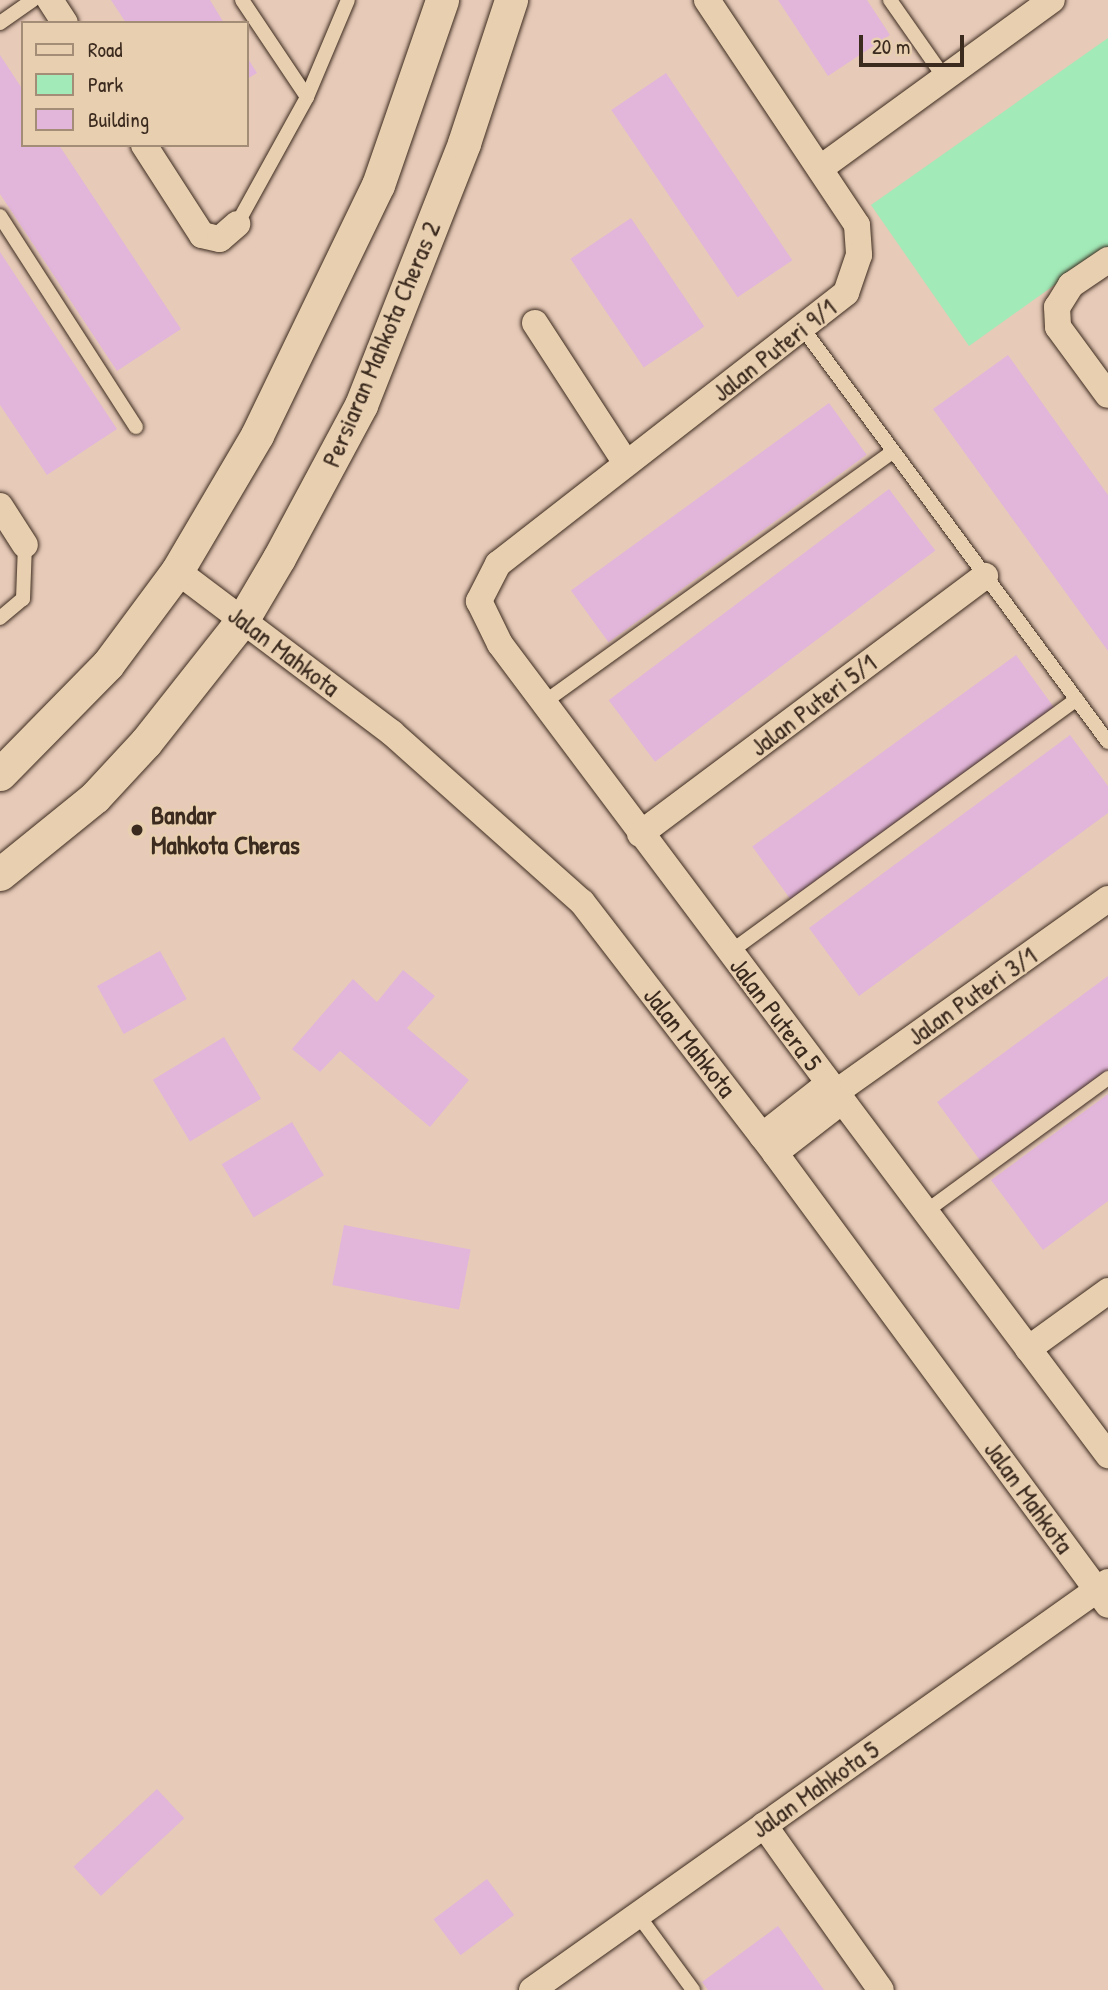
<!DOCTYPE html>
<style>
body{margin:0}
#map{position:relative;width:1108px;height:1990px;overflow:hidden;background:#e7cab8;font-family:"Patrick Hand",sans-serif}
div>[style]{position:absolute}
.green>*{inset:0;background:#a2eab8}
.building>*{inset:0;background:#e2b6da;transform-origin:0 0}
.roads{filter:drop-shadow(0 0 2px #3b2a1e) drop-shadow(0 0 2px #3b2a1e)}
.service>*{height:14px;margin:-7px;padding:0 7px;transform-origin:7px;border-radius:7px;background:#e8cfb0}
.minor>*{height:26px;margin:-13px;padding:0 13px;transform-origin:13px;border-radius:13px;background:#e8cfb0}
.tertiary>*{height:33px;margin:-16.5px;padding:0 16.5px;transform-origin:16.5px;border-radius:16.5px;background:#e8cfb0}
.dots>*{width:19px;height:19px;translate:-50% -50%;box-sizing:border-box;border:4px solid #e8cfb0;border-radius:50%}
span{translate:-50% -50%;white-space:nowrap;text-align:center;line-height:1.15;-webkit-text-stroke:5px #e8cfb0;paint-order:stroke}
.street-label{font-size:26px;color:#3b2a1e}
.poi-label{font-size:26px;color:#3b2a1e;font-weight:700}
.left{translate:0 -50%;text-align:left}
.legend{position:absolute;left:21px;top:21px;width:228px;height:126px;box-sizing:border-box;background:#e8cfb0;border:2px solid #a38d76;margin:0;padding:9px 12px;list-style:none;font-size:21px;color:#3b2a1e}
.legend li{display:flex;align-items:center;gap:14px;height:35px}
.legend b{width:35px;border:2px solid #a38d76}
.scale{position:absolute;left:859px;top:35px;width:105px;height:32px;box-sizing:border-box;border:4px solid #3b2a1e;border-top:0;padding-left:9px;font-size:21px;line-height:24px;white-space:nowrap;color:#3b2a1e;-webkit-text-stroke:5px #e8cfb0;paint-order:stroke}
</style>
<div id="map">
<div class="green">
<div style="clip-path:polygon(1108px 38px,1108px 247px,969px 346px,871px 205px)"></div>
</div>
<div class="building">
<div style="clip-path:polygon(111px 0,210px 0,224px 23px,126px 23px)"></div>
<div style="clip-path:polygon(778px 0,867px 0,890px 35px,828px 76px)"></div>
<div style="clip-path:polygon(0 55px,23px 90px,23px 145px,59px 145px,181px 329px,117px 371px,0 194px)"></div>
<div style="clip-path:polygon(247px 57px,257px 73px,247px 79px)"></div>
<div style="left:666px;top:73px;width:226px;height:66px;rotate:56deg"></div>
<div style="left:631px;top:218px;width:131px;height:73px;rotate:56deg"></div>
<div style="clip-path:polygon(0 252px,117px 429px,47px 475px,0 405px)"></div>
<div style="clip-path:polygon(1008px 355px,1108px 495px,1108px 651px,933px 409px)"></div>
<div style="left:829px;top:403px;width:64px;height:319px;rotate:54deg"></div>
<div style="left:889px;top:489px;width:77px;height:351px;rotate:53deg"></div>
<div style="left:1016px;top:655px;width:66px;height:326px;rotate:54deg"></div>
<div style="clip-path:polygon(1070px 735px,1108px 786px,1108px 813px,859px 996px,809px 928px)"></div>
<div style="left:160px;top:951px;width:55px;height:72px;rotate:61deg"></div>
<div style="clip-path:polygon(403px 970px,435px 996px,407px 1028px,469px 1080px,430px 1127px,340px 1051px,320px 1072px,292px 1049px,353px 979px,377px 1002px)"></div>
<div style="clip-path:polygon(1108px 976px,1108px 1070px,982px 1163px,937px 1102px)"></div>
<div style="left:224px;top:1037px;width:72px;height:83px;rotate:59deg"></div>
<div style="clip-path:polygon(1108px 1094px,1108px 1201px,1043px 1250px,991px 1180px)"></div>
<div style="left:292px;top:1122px;width:62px;height:82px;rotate:59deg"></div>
<div style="left:344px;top:1225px;width:129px;height:61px;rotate:11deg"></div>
<div style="left:157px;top:1789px;width:40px;height:114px;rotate:47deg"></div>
<div style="left:487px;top:1879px;width:45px;height:67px;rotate:53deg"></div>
<div style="clip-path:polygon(778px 1926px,824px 1990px,708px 1990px,702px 1982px)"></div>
</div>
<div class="roads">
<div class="service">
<div style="left:242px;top:0;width:117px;rotate:56.2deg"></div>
<div style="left:890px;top:0;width:98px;rotate:55deg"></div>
<div style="left:0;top:23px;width:40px;rotate:-34.9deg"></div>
<div style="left:0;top:216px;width:251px;rotate:57.2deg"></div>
<div style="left:237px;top:224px;width:145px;rotate:-61.1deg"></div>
<div style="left:307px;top:97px;width:105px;rotate:-67.1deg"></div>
<div style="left:804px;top:330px;width:512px;rotate:53.58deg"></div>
<div style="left:0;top:618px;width:30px;rotate:-40deg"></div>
<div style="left:23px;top:599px;width:54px;rotate:-87.9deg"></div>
<div style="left:543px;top:703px;width:430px;rotate:-35.7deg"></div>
<div style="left:730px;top:952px;width:429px;rotate:-36.1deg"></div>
<div style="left:925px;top:1212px;width:227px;rotate:-36.2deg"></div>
<div style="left:638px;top:1915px;width:93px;rotate:53.7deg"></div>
</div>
<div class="minor">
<div style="left:50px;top:0;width:27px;rotate:57deg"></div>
<div style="left:707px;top:0;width:270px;rotate:56.3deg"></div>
<div style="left:857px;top:225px;width:30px;rotate:86deg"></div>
<div style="left:859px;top:255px;width:40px;rotate:108.9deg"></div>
<div style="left:846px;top:293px;width:441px;rotate:142.1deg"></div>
<div style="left:498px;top:564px;width:42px;rotate:117.2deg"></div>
<div style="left:479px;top:601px;width:48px;rotate:64deg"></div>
<div style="left:500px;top:644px;width:1014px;rotate:53.14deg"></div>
<div style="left:144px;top:145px;width:107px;rotate:57.2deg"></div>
<div style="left:202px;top:235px;width:18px;rotate:13deg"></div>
<div style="left:220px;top:239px;width:23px;rotate:-41deg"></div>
<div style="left:822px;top:167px;width:284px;rotate:-36deg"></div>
<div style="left:1108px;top:260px;width:45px;rotate:146deg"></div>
<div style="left:1071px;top:285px;width:26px;rotate:122deg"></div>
<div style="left:1057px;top:307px;width:20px;rotate:87deg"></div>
<div style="left:1058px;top:327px;width:84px;rotate:53.7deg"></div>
<div style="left:535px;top:323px;width:167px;rotate:57deg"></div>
<div style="left:0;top:506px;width:46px;rotate:57.3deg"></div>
<div style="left:177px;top:571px;width:269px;rotate:37deg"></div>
<div style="left:392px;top:733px;width:254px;rotate:41.7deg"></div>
<div style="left:582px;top:902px;width:317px;rotate:52.4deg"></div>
<div style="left:775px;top:1153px;width:561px;rotate:53.62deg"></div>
<div style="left:640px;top:834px;width:431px;rotate:-36.8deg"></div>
<div style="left:835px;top:1093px;width:335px;rotate:-35.4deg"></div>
<div style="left:762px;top:1136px;width:84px;rotate:-38.2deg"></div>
<div style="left:775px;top:1153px;width:85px;rotate:-37.8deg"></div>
<div style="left:1028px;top:1349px;width:99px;rotate:-35.9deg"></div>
<div style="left:764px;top:1825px;width:202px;rotate:54.7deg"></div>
<div style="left:532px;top:1990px;width:706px;rotate:-35.31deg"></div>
</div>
<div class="tertiary">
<div style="left:0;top:774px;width:154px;rotate:-45.5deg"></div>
<div style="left:108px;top:664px;width:116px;rotate:-53.4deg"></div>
<div style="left:177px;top:571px;width:158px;rotate:-59.5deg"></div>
<div style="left:257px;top:435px;width:278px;rotate:-64.2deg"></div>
<div style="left:378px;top:185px;width:196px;rotate:-70.9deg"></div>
<div style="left:0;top:874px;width:122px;rotate:-39deg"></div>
<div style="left:95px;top:797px;width:75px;rotate:-47.2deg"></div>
<div style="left:146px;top:742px;width:157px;rotate:-51.7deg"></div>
<div style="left:243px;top:619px;width:71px;rotate:-59.5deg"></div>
<div style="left:279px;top:558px;width:174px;rotate:-61.8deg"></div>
<div style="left:361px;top:405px;width:282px;rotate:-68.5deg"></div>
<div style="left:464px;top:143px;width:151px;rotate:-71.8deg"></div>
</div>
</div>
<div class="dots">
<div style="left:137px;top:830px;background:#3b2a1e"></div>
</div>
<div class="street-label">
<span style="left:381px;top:344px;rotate:-67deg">Persiaran Mahkota Cheras 2</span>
<span style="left:774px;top:350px;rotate:-38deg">Jalan Puteri 9/1</span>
<span style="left:284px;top:651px;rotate:37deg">Jalan Mahkota</span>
<span style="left:813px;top:705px;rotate:-37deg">Jalan Puteri 5/1</span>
<span style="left:972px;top:996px;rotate:-35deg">Jalan Puteri 3/1</span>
<span style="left:776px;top:1014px;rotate:53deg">Jalan Putera 5</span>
<span style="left:690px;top:1042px;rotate:52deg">Jalan Mahkota</span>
<span style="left:1029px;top:1497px;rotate:54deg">Jalan Mahkota</span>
<span style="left:815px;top:1789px;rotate:-35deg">Jalan Mahkota 5</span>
</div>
<div class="poi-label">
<span class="left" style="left:151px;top:830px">Bandar<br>Mahkota Cheras</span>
</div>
<ul class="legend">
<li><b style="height:9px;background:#e8cfb0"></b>Road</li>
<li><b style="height:19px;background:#a2eab8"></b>Park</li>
<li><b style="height:19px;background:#e2b6da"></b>Building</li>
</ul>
<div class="scale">20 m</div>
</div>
